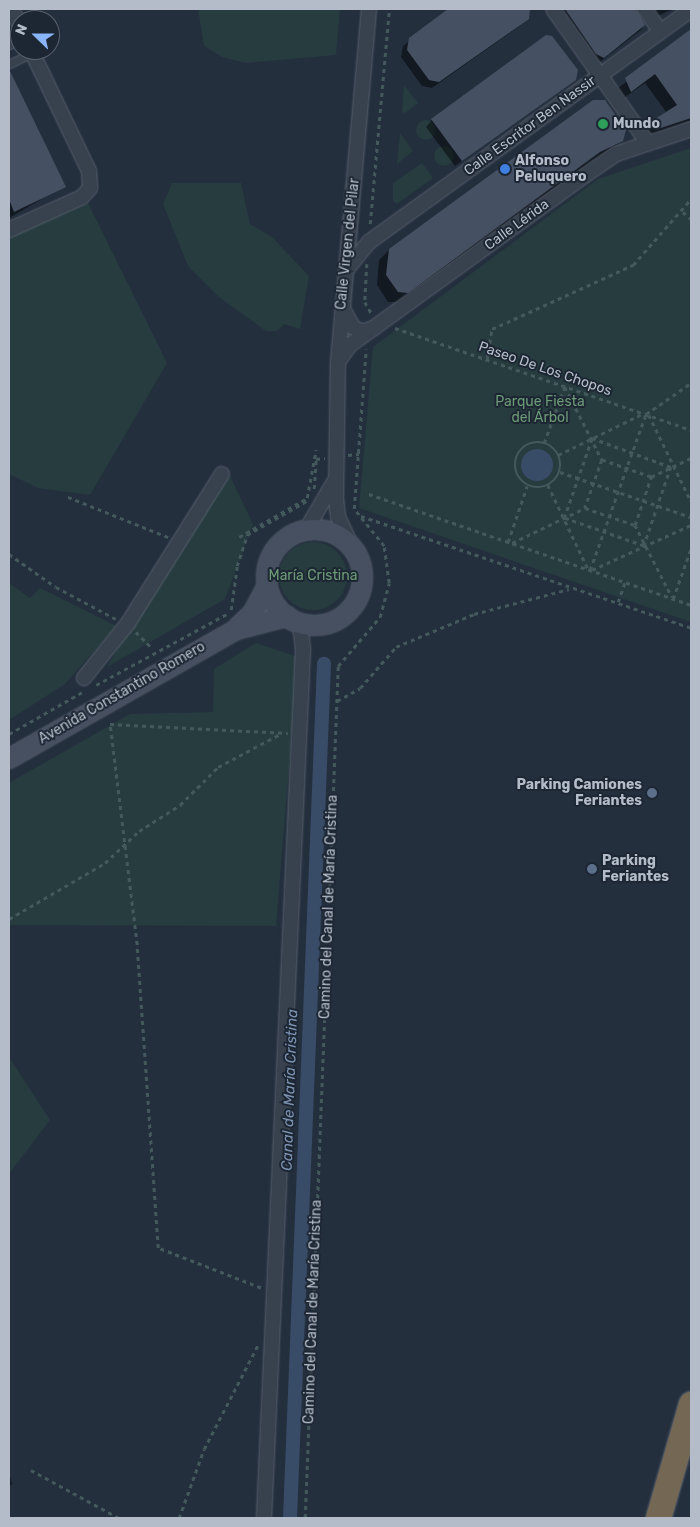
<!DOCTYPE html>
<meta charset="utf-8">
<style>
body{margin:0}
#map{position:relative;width:700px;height:1527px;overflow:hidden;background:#242f3e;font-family:Rubik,sans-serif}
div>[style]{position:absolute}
.green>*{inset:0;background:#263c3f}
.round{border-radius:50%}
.water>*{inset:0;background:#394c67}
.shadow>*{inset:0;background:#0007}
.canal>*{height:14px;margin:-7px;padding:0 7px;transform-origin:7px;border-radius:7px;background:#394c67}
.building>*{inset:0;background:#455162}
.path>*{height:2.5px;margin-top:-1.25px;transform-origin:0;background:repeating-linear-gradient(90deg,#44595c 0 4px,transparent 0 8px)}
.path>.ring{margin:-1.25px;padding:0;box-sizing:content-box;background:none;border:2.5px solid #44595c;border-radius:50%}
.roads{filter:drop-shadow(0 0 1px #565f6c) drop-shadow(0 0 1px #565f6c)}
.lane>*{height:7px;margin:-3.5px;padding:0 3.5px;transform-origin:3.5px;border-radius:3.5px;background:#38414e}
.street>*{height:14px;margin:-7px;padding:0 7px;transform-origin:7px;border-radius:7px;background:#38414e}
.secondary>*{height:19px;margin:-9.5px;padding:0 9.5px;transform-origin:9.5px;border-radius:9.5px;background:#465061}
.secondary>.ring{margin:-9.5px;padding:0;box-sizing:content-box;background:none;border:19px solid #465061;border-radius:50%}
.highway>*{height:25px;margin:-12.5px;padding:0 12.5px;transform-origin:12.5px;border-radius:12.5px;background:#746855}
.dots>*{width:14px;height:14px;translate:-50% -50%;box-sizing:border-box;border:2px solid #1d2633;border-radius:50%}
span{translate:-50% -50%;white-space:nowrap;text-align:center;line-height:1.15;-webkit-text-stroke:4px #1d2633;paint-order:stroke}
.poi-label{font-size:14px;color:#b4bcc9;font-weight:700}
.left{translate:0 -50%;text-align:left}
.right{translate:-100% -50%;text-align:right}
.street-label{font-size:14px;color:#b4bcc9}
.park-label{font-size:14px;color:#6b9a76}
.water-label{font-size:15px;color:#7c92b1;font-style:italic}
.frame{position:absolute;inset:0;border:10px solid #b4bcc9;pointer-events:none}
.north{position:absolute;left:10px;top:10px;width:50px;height:50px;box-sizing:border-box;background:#1d2633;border:1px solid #59626f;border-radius:50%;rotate:292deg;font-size:14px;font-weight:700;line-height:20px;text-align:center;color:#b4bcc9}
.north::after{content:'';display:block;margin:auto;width:18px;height:22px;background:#8ab4f8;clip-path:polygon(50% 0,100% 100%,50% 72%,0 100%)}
</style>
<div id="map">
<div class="green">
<div style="clip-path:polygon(198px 9px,340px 9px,336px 55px,246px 63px,222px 57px,204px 46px)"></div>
<div style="clip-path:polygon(404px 85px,418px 103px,404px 114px,402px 111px)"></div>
<div class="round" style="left:416px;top:120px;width:20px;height:20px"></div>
<div style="clip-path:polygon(400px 133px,413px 151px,397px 164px)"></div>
<div class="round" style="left:434px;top:146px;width:20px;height:20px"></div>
<div style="clip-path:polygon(691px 148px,691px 622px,359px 508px,373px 347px,598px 179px)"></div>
<div style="clip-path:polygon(422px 163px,433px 178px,397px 204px,393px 201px,393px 183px)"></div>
<div style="clip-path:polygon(172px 183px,241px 183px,250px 224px,272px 237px,309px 276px,300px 329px,284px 324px,277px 331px,266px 331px,219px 297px,188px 266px,163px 204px)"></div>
<div style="clip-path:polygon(88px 203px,167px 363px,90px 495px,38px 488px,9px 474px,9px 237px)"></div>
<div style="clip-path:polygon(230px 476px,253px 524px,225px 599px,107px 667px,175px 554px)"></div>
<div class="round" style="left:279px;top:542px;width:68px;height:68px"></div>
<div style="clip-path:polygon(9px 583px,30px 598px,40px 588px,116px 626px,65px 684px,9px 720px)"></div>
<div style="clip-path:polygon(256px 643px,298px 657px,276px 926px,9px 925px,9px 783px,130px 714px,213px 712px,214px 669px)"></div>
<div style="clip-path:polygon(9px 1057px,50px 1120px,9px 1174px)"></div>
</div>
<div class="water">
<div class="round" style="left:521px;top:449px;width:32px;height:32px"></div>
</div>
<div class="shadow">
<div style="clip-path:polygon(450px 9px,529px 9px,521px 25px,432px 88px,422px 86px,401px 57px,403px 46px)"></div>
<div style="clip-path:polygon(554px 9px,636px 9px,642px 29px,597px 64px)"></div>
<div style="clip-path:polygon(643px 9px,673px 9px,651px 19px)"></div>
<div style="clip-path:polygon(691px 32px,691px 120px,647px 137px,639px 134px,667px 113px,645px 83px,621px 100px,617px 89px)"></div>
<div style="clip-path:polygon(574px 79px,455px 166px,426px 127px,432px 120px)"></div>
<div style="clip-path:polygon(14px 82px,64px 186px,9px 218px,9px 84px)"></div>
<div style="clip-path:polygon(622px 141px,397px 302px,388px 302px,377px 285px,379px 260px,389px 250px)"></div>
<div style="clip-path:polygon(9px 1472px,12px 1484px,9px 1487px)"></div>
</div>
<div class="canal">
<div style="left:290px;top:1518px;width:855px;rotate:-87.72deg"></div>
</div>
<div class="building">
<div style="clip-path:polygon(448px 9px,530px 9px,529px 19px,439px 82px,429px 80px,407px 50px,409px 38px)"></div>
<div style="clip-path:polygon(565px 9px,636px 9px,645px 25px,604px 58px,596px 54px)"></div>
<div style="clip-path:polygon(691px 29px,691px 118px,658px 129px,647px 124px,677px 105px,655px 74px,631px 92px,625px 78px)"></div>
<div style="clip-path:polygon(546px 35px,552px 36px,578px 70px,576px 80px,462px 161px,431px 119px)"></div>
<div style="clip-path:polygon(9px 69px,66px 187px,14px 212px,9px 199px)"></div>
<div style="clip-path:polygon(593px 100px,605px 100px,626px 130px,623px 141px,600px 152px,408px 293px,398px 292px,386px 275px,389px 249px)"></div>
</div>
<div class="path">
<div style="left:683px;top:212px;width:11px;rotate:41deg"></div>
<div style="left:370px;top:224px;width:216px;rotate:-84.9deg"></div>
<div style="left:367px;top:264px;width:38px;rotate:93deg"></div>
<div style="left:365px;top:302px;width:14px;rotate:60deg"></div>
<div style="left:395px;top:328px;width:313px;rotate:19deg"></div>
<div style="left:487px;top:359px;width:30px;rotate:-81deg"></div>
<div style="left:492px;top:329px;width:155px;rotate:-24.4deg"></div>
<div style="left:633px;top:265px;width:88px;rotate:-48.7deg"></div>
<div style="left:565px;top:387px;width:82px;rotate:63.1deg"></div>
<div style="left:649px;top:415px;width:96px;rotate:64deg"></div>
<div style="left:592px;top:438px;width:84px;rotate:20.2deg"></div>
<div style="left:671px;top:467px;width:83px;rotate:108.9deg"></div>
<div style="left:644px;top:546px;width:85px;rotate:-160.7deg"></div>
<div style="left:564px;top:518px;width:85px;rotate:-70.7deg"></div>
<div class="ring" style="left:515px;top:442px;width:43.5px;height:43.5px"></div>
<div style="left:544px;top:443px;width:61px;rotate:-69.8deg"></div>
<div style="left:348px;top:455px;width:11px;rotate:-5deg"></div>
<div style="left:558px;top:455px;width:96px;rotate:-26deg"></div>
<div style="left:560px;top:472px;width:139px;rotate:19deg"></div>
<div style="left:651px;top:477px;width:44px;rotate:-25.4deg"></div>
<div style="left:548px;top:485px;width:93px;rotate:64.5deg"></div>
<div style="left:314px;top:489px;width:30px;rotate:-86deg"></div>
<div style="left:316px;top:459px;width:9px;rotate:-6deg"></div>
<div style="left:369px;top:494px;width:341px;rotate:19deg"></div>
<div style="left:68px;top:497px;width:108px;rotate:21.8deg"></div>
<div style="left:361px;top:516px;width:348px;rotate:18.7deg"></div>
<div style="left:635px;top:525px;width:81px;rotate:62.8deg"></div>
<div style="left:239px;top:537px;width:78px;rotate:-29.8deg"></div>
<div style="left:307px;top:498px;width:49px;rotate:-79.4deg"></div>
<div style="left:508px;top:542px;width:59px;rotate:-71.3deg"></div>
<div style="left:512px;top:543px;width:81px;rotate:-25.6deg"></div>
<div style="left:585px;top:508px;width:53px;rotate:18.8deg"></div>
<div style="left:635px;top:525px;width:51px;rotate:-71.6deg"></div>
<div style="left:651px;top:477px;width:52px;rotate:-160.9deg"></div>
<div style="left:602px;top:460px;width:51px;rotate:109.5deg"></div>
<div style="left:9px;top:554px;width:57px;rotate:35.1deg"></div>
<div style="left:56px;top:587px;width:68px;rotate:28.1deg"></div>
<div style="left:590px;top:570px;width:166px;rotate:-70.3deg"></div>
<div style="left:646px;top:414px;width:55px;rotate:-34.6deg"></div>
<div style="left:592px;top:570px;width:109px;rotate:-24.4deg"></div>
<div style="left:673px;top:599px;width:54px;rotate:-70.6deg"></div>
<div style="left:618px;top:602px;width:21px;rotate:-71deg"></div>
<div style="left:231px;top:610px;width:44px;rotate:-82.2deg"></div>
<div style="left:237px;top:566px;width:33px;rotate:-72deg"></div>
<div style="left:247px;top:535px;width:70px;rotate:-29.8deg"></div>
<div style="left:136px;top:632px;width:23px;rotate:45deg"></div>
<div style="left:96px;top:685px;width:149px;rotate:-28.5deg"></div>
<div style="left:337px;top:701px;width:26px;rotate:-29deg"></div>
<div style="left:360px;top:688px;width:55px;rotate:-48.7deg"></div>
<div style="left:396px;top:647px;width:85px;rotate:-22.9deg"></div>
<div style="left:474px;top:614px;width:98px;rotate:-14.7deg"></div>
<div style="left:9px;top:734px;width:86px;rotate:-29.8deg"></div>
<div style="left:9px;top:919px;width:111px;rotate:-30.3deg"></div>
<div style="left:105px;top:863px;width:47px;rotate:-43.3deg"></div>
<div style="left:139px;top:831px;width:49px;rotate:-32.4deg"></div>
<div style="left:180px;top:805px;width:54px;rotate:-45deg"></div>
<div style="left:218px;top:767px;width:72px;rotate:-28deg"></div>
<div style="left:261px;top:1288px;width:110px;rotate:-158.8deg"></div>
<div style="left:158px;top:1248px;width:304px;rotate:-94deg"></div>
<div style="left:137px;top:945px;width:223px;rotate:-97deg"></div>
<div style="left:110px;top:724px;width:178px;rotate:2.9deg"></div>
<div style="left:31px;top:1470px;width:100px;rotate:28.6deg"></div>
<div style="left:179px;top:1518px;width:73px;rotate:-70.1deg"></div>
<div style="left:204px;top:1449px;width:119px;rotate:-62.6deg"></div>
<div style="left:305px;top:1518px;width:853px;rotate:-87.78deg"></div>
<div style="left:338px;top:666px;width:65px;rotate:-49.4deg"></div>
<div style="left:380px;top:617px;width:35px;rotate:-75deg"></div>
<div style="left:389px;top:583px;width:37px;rotate:-98deg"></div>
<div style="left:384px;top:546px;width:48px;rotate:-129deg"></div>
<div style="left:354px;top:509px;width:160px;rotate:-85.7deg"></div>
</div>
<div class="roads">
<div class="lane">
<div style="left:9px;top:45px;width:12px;rotate:-24deg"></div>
<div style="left:9px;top:64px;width:25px;rotate:-26deg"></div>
</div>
<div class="street">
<div style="left:12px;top:9px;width:19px;rotate:65deg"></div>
<div style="left:553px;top:9px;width:164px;rotate:54.7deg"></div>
<div style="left:645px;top:9px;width:27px;rotate:56deg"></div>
<div style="left:9px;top:230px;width:80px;rotate:-24.3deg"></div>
<div style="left:82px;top:197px;width:12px;rotate:-48deg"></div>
<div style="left:90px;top:188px;width:17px;rotate:-93deg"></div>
<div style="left:89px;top:171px;width:134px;rotate:-115.6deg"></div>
<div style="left:347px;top:269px;width:35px;rotate:-51deg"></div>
<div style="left:369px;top:242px;width:397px;rotate:-35.8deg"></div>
<div style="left:343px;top:309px;width:21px;rotate:61deg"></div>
<div style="left:353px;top:327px;width:10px;rotate:29deg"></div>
<div style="left:362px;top:332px;width:13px;rotate:-18deg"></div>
<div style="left:338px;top:362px;width:21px;rotate:-55deg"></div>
<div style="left:350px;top:345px;width:301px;rotate:-35.8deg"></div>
<div style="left:594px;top:169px;width:27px;rotate:-34deg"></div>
<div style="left:616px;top:154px;width:79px;rotate:-18.4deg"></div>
<div style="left:306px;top:530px;width:56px;rotate:-59.7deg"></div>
<div style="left:352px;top:547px;width:33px;rotate:-115deg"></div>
<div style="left:338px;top:517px;width:18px;rotate:-96deg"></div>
<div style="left:336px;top:499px;width:136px;rotate:-89.2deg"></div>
<div style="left:338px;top:363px;width:355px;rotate:-85deg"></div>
<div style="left:84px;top:678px;width:70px;rotate:-51.3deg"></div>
<div style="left:128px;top:623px;width:176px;rotate:-57.8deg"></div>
<div style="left:264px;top:1518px;width:870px;rotate:-87.43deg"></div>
<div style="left:303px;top:649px;width:26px;rotate:-97deg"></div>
</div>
<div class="secondary">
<div class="ring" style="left:266px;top:529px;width:77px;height:77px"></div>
<div style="left:238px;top:626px;width:19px;rotate:-43deg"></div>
<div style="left:252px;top:613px;width:32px;rotate:-62deg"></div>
<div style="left:9px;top:758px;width:261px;rotate:-29.6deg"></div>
<div style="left:236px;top:629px;width:53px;rotate:-14.3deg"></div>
</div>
<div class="highway">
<div style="left:658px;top:1518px;width:119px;rotate:-73.9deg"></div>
</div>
</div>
<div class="dots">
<div style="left:603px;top:124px;background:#2e9e5b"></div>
<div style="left:505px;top:169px;background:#3f7fe0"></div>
<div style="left:652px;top:793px;background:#5c6f8a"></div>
<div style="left:592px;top:869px;background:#5c6f8a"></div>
</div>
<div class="poi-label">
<span class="left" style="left:613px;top:124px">Mundo</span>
<span class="left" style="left:515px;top:169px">Alfonso<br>Peluquero</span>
<span class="right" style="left:642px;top:793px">Parking Camiones<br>Feriantes</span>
<span class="left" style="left:602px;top:869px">Parking<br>Feriantes</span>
</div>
<div class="street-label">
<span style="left:530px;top:126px;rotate:-36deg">Calle Escritor Ben Nassir</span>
<span style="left:517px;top:225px;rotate:-36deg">Calle Lérida</span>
<span style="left:348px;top:244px;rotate:-84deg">Calle Virgen del Pilar</span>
<span style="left:545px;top:369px;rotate:19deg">Paseo De Los Chopos</span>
<span style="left:122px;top:693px;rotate:-30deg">Avenida Constantino Romero</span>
<span style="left:329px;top:907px;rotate:-88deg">Camino del Canal de María Cristina</span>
<span style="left:313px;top:1312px;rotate:-88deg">Camino del Canal de María Cristina</span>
</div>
<div class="park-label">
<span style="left:540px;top:410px">Parque Fiesta<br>del Árbol</span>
<span style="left:313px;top:576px">María Cristina</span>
</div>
<div class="water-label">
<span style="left:290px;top:1090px;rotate:-88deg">Canal de María Cristina</span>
</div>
<div class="frame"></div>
<div class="north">N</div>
</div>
